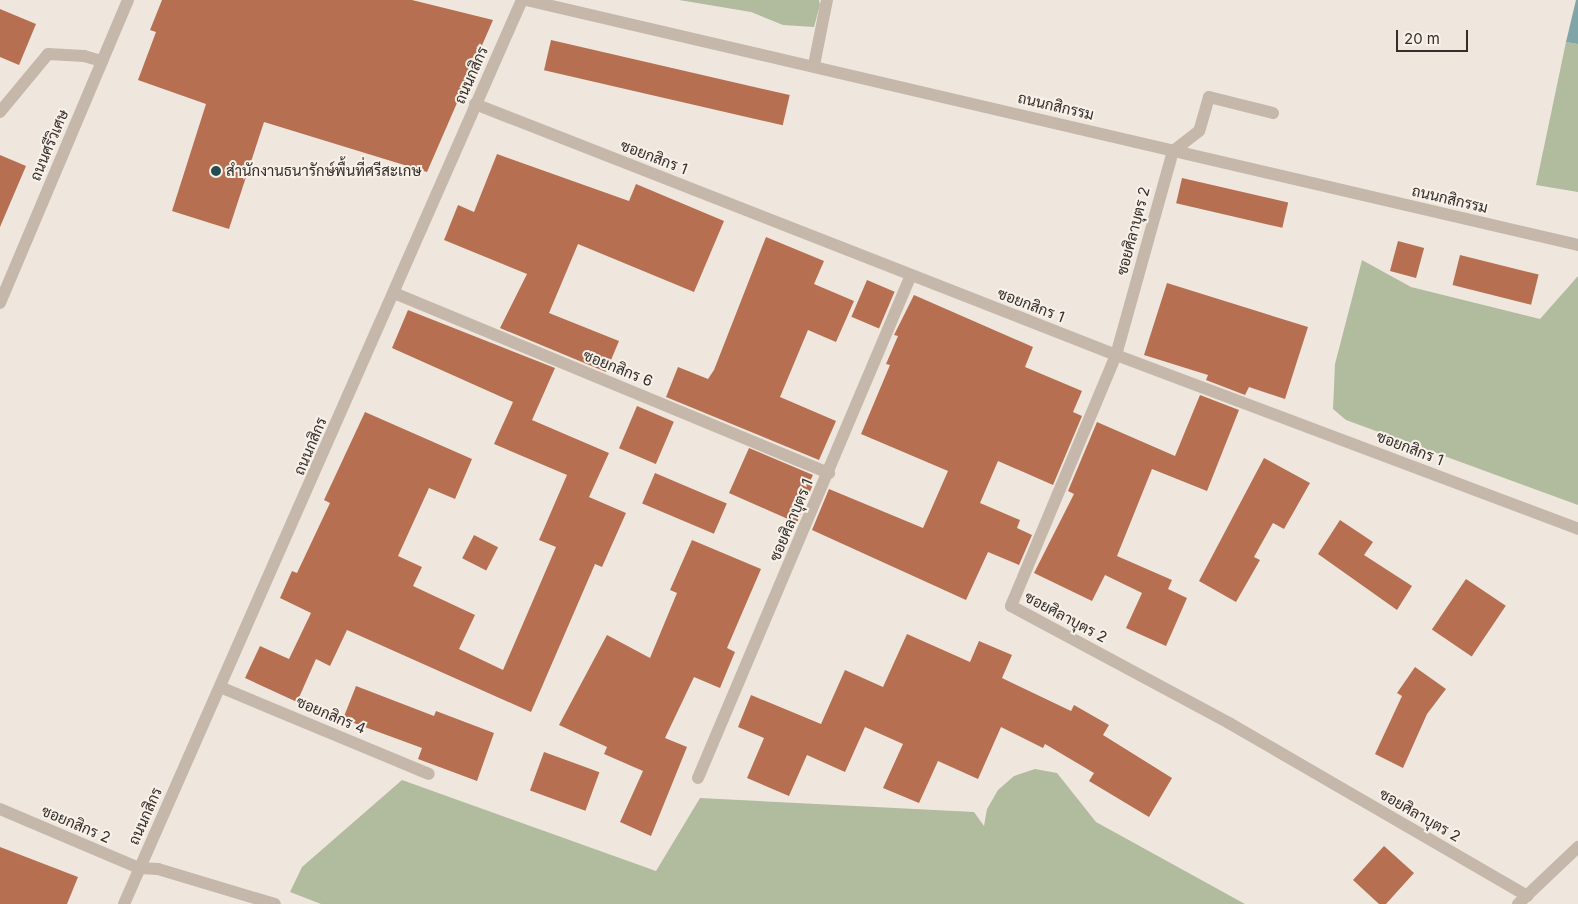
<!DOCTYPE html>
<meta charset="utf-8">
<style>
body{margin:0}
#map{position:relative;width:1578px;height:904px;overflow:hidden;background:#efe7dd;font-family:Inter,Sarabun,sans-serif}
div>[style]{position:absolute}
.green>*{inset:0;background:#b1bc9f}
.water>*{inset:0;background:#7fa5a8}
.building>*{inset:0;background:#b76f52;transform-origin:0 0}
.minor>*{height:12px;margin:-6px;padding:0 6px;transform-origin:6px;border-radius:6px;background:#c5b8aa}
.dots>*{width:14px;height:14px;translate:-50% -50%;box-sizing:border-box;border:2px solid #f7f1e9;border-radius:50%}
span{translate:-50% -50%;white-space:nowrap;text-align:center;line-height:1.15;-webkit-text-stroke:4px #f7f1e9;paint-order:stroke}
.street-label{font-size:15px;color:#342d29}
.poi-label{font-size:15px;color:#342d29}
.left{translate:0 -50%;text-align:left}
.scale{position:absolute;left:1396px;top:30px;width:72px;height:22px;box-sizing:border-box;border:2px solid #342d29;border-top:0;padding-left:6px;font-size:15px;line-height:18px;white-space:nowrap;color:#342d29;-webkit-text-stroke:4px #f7f1e9;paint-order:stroke}
</style>
<div id="map">
<div class="green">
<div style="clip-path:polygon(679px 0,819px 0,820px 5px,814px 27px,783px 25px,751px 12px)"></div>
<div style="clip-path:polygon(1566px 42px,1578px 44px,1578px 192px,1536px 185px)"></div>
<div style="clip-path:polygon(1362px 260px,1411px 287px,1540px 319px,1578px 276px,1578px 505px,1346px 420px,1333px 409px,1335px 364px)"></div>
<div style="clip-path:polygon(1035px 769px,1057px 773px,1096px 822px,1245px 904px,321px 904px,290px 892px,302px 867px,402px 780px,656px 871px,700px 798px,974px 812px,984px 826px,987px 809px,998px 790px,1014px 776px)"></div>
</div>
<div class="water">
<div style="clip-path:polygon(1576px 0,1578px 0,1578px 44px,1566px 42px)"></div>
</div>
<div class="building">
<div style="clip-path:polygon(162px 0,412px 0,493px 20px,427px 172px,264px 122px,229px 229px,172px 211px,206px 104px,138px 80px,156px 32px,150px 30px)"></div>
<div style="clip-path:polygon(0 9px,36px 24px,19px 65px,0 57px)"></div>
<div style="left:551px;top:40px;width:245px;height:31px;rotate:13deg"></div>
<div style="clip-path:polygon(497px 154px,629px 201px,636px 184px,724px 221px,694px 292px,578px 244px,549px 313px,619px 341px,606px 372px,500px 328px,527px 274px,444px 240px,458px 205px,474px 212px)"></div>
<div style="clip-path:polygon(0 155px,26px 166px,0 227px)"></div>
<div style="left:1182px;top:178px;width:109px;height:26px;rotate:13deg"></div>
<div style="clip-path:polygon(766px 237px,824px 261px,814px 284px,854px 301px,836px 342px,808px 330px,780px 397px,836px 421px,819px 460px,666px 397px,678px 367px,708px 379px,714px 370px)"></div>
<div style="left:1398px;top:241px;width:27px;height:31px;rotate:15deg"></div>
<div style="left:1460px;top:255px;width:81px;height:31px;rotate:14deg"></div>
<div style="left:867px;top:280px;width:30px;height:40px;rotate:23deg"></div>
<div style="clip-path:polygon(1167px 283px,1308px 327px,1285px 399px,1249px 387px,1245px 395px,1206px 380px,1208px 375px,1144px 355px)"></div>
<div style="clip-path:polygon(914px 295px,1033px 347px,1025px 367px,1082px 391px,1073px 412px,1082px 416px,1053px 485px,998px 461px,980px 503px,1020px 520px,1017px 528px,1032px 535px,1019px 565px,988px 552px,966px 600px,812px 530px,829px 489px,923px 528px,948px 471px,861px 434px,890px 365px,886px 364px,898px 336px,894px 335px)"></div>
<div style="clip-path:polygon(408px 310px,555px 368px,532px 420px,609px 453px,589px 497px,626px 513px,602px 567px,595px 564px,531px 712px,347px 630px,330px 666px,316px 659px,297px 702px,245px 678px,260px 646px,289px 659px,311px 613px,280px 598px,292px 571px,297px 573px,330px 503px,324px 500px,365px 412px,472px 459px,455px 499px,429px 488px,398px 556px,422px 567px,413px 586px,475px 615px,459px 649px,503px 670px,556px 547px,539px 540px,567px 475px,494px 444px,513px 402px,392px 348px)"></div>
<div style="clip-path:polygon(1200px 395px,1239px 410px,1207px 491px,1152px 469px,1117px 556px,1172px 580px,1168px 589px,1187px 598px,1166px 646px,1126px 628px,1142px 593px,1105px 575px,1092px 601px,1034px 573px,1074px 494px,1068px 491px,1097px 422px,1175px 456px)"></div>
<div style="left:637px;top:406px;width:40px;height:46px;rotate:23deg"></div>
<div style="clip-path:polygon(749px 448px,813px 475px,810px 481px,814px 482px,797px 523px,729px 493px)"></div>
<div style="clip-path:polygon(1264px 458px,1310px 483px,1284px 529px,1273px 523px,1254px 557px,1260px 560px,1236px 602px,1199px 581px)"></div>
<div style="left:655px;top:473px;width:78px;height:33px;rotate:23deg"></div>
<div style="clip-path:polygon(1340px 520px,1373px 542px,1364px 555px,1412px 586px,1397px 610px,1318px 554px)"></div>
<div style="left:474px;top:535px;width:27px;height:26px;rotate:27deg"></div>
<div style="clip-path:polygon(692px 540px,761px 569px,727px 648px,735px 652px,720px 688px,694px 677px,665px 738px,687px 747px,651px 836px,620px 822px,643px 771px,604px 754px,607px 747px,559px 725px,607px 635px,650px 658px,677px 593px,670px 590px)"></div>
<div style="left:1466px;top:579px;width:48px;height:61px;rotate:34deg"></div>
<div style="clip-path:polygon(907px 634px,970px 662px,979px 641px,1012px 655px,1002px 678px,1071px 711px,1074px 705px,1109px 725px,1103px 735px,1172px 778px,1149px 817px,1089px 781px,1094px 773px,1045px 744px,1043px 748px,1001px 727px,978px 779px,938px 761px,919px 803px,883px 788px,903px 744px,865px 727px,845px 772px,807px 755px,789px 796px,747px 778px,764px 738px,738px 727px,751px 695px,821px 724px,845px 670px,883px 687px)"></div>
<div style="clip-path:polygon(1415px 667px,1446px 689px,1427px 714px,1403px 768px,1375px 754px,1402px 696px,1397px 693px)"></div>
<div style="clip-path:polygon(356px 686px,434px 716px,436px 711px,494px 733px,477px 781px,418px 759px,422px 748px,343px 719px)"></div>
<div style="left:544px;top:752px;width:59px;height:41px;rotate:20deg"></div>
<div style="clip-path:polygon(1384px 846px,1414px 873px,1386px 904px,1379px 904px,1353px 880px)"></div>
<div style="clip-path:polygon(0 847px,78px 877px,67px 904px,0 904px)"></div>
</div>
<div class="minor">
<div style="left:526px;top:0;width:1080px;rotate:13.11deg"></div>
<div style="left:814px;top:65px;width:66px;rotate:-78.7deg"></div>
<div style="left:475px;top:104px;width:688px;rotate:21.38deg"></div>
<div style="left:1116px;top:355px;width:494px;rotate:20.6deg"></div>
<div style="left:0;top:112px;width:75px;rotate:-50.4deg"></div>
<div style="left:48px;top:54px;width:36px;rotate:3deg"></div>
<div style="left:84px;top:56px;width:19px;rotate:16deg"></div>
<div style="left:1273px;top:113px;width:66px;rotate:-166deg"></div>
<div style="left:1209px;top:97px;width:35px;rotate:106deg"></div>
<div style="left:1199px;top:131px;width:33px;rotate:142deg"></div>
<div style="left:1173px;top:151px;width:212px;rotate:105.6deg"></div>
<div style="left:1116px;top:355px;width:272px;rotate:112.7deg"></div>
<div style="left:1011px;top:606px;width:247px;rotate:28.2deg"></div>
<div style="left:1229px;top:723px;width:345px;rotate:30.1deg"></div>
<div style="left:394px;top:293px;width:471px;rotate:22.5deg"></div>
<div style="left:0;top:303px;width:329px;rotate:-67.1deg"></div>
<div style="left:220px;top:687px;width:226px;rotate:22.6deg"></div>
<div style="left:698px;top:778px;width:546px;rotate:-67.05deg"></div>
<div style="left:0;top:809px;width:151px;rotate:23deg"></div>
<div style="left:139px;top:868px;width:19px;rotate:3deg"></div>
<div style="left:158px;top:869px;width:122px;rotate:16.7deg"></div>
<div style="left:124px;top:904px;width:988px;rotate:-66.24deg"></div>
<div style="left:1518px;top:904px;width:83px;rotate:-43.5deg"></div>
</div>
<div class="dots">
<div style="left:216px;top:171px;background:#234b50"></div>
</div>
<div class="street-label">
<span style="left:471px;top:75px;rotate:-66deg">ถนนกสิกร</span>
<span style="left:1056px;top:106px;rotate:13deg">ถนนกสิกรรม</span>
<span style="left:49px;top:145px;rotate:-67deg">ถนนศรีวิเศษ</span>
<span style="left:654px;top:157px;rotate:21deg">ซอยกสิกร 1</span>
<span style="left:1450px;top:199px;rotate:13deg">ถนนกสิกรรม</span>
<span style="left:1133px;top:231px;rotate:-75deg">ซอยศิลาบุตร 2</span>
<span style="left:1031px;top:305px;rotate:21deg">ซอยกสิกร 1</span>
<span style="left:618px;top:368px;rotate:22deg">ซอยกสิกร 6</span>
<span style="left:310px;top:446px;rotate:-67deg">ถนนกสิกร</span>
<span style="left:1410px;top:448px;rotate:21deg">ซอยกสิกร 1</span>
<span style="left:791px;top:520px;rotate:-67deg">ซอยศิลาบุตร 1</span>
<span style="left:1066px;top:617px;rotate:28deg">ซอยศิลาบุตร 2</span>
<span style="left:331px;top:715px;rotate:23deg">ซอยกสิกร 4</span>
<span style="left:1420px;top:815px;rotate:30deg">ซอยศิลาบุตร 2</span>
<span style="left:145px;top:816px;rotate:-66deg">ถนนกสิกร</span>
<span style="left:76px;top:824px;rotate:23deg">ซอยกสิกร 2</span>
</div>
<div class="poi-label">
<span class="left" style="left:226px;top:171px">สำนักงานธนารักษ์พื้นที่ศรีสะเกษ</span>
</div>
<div class="scale">20 m</div>
</div>
